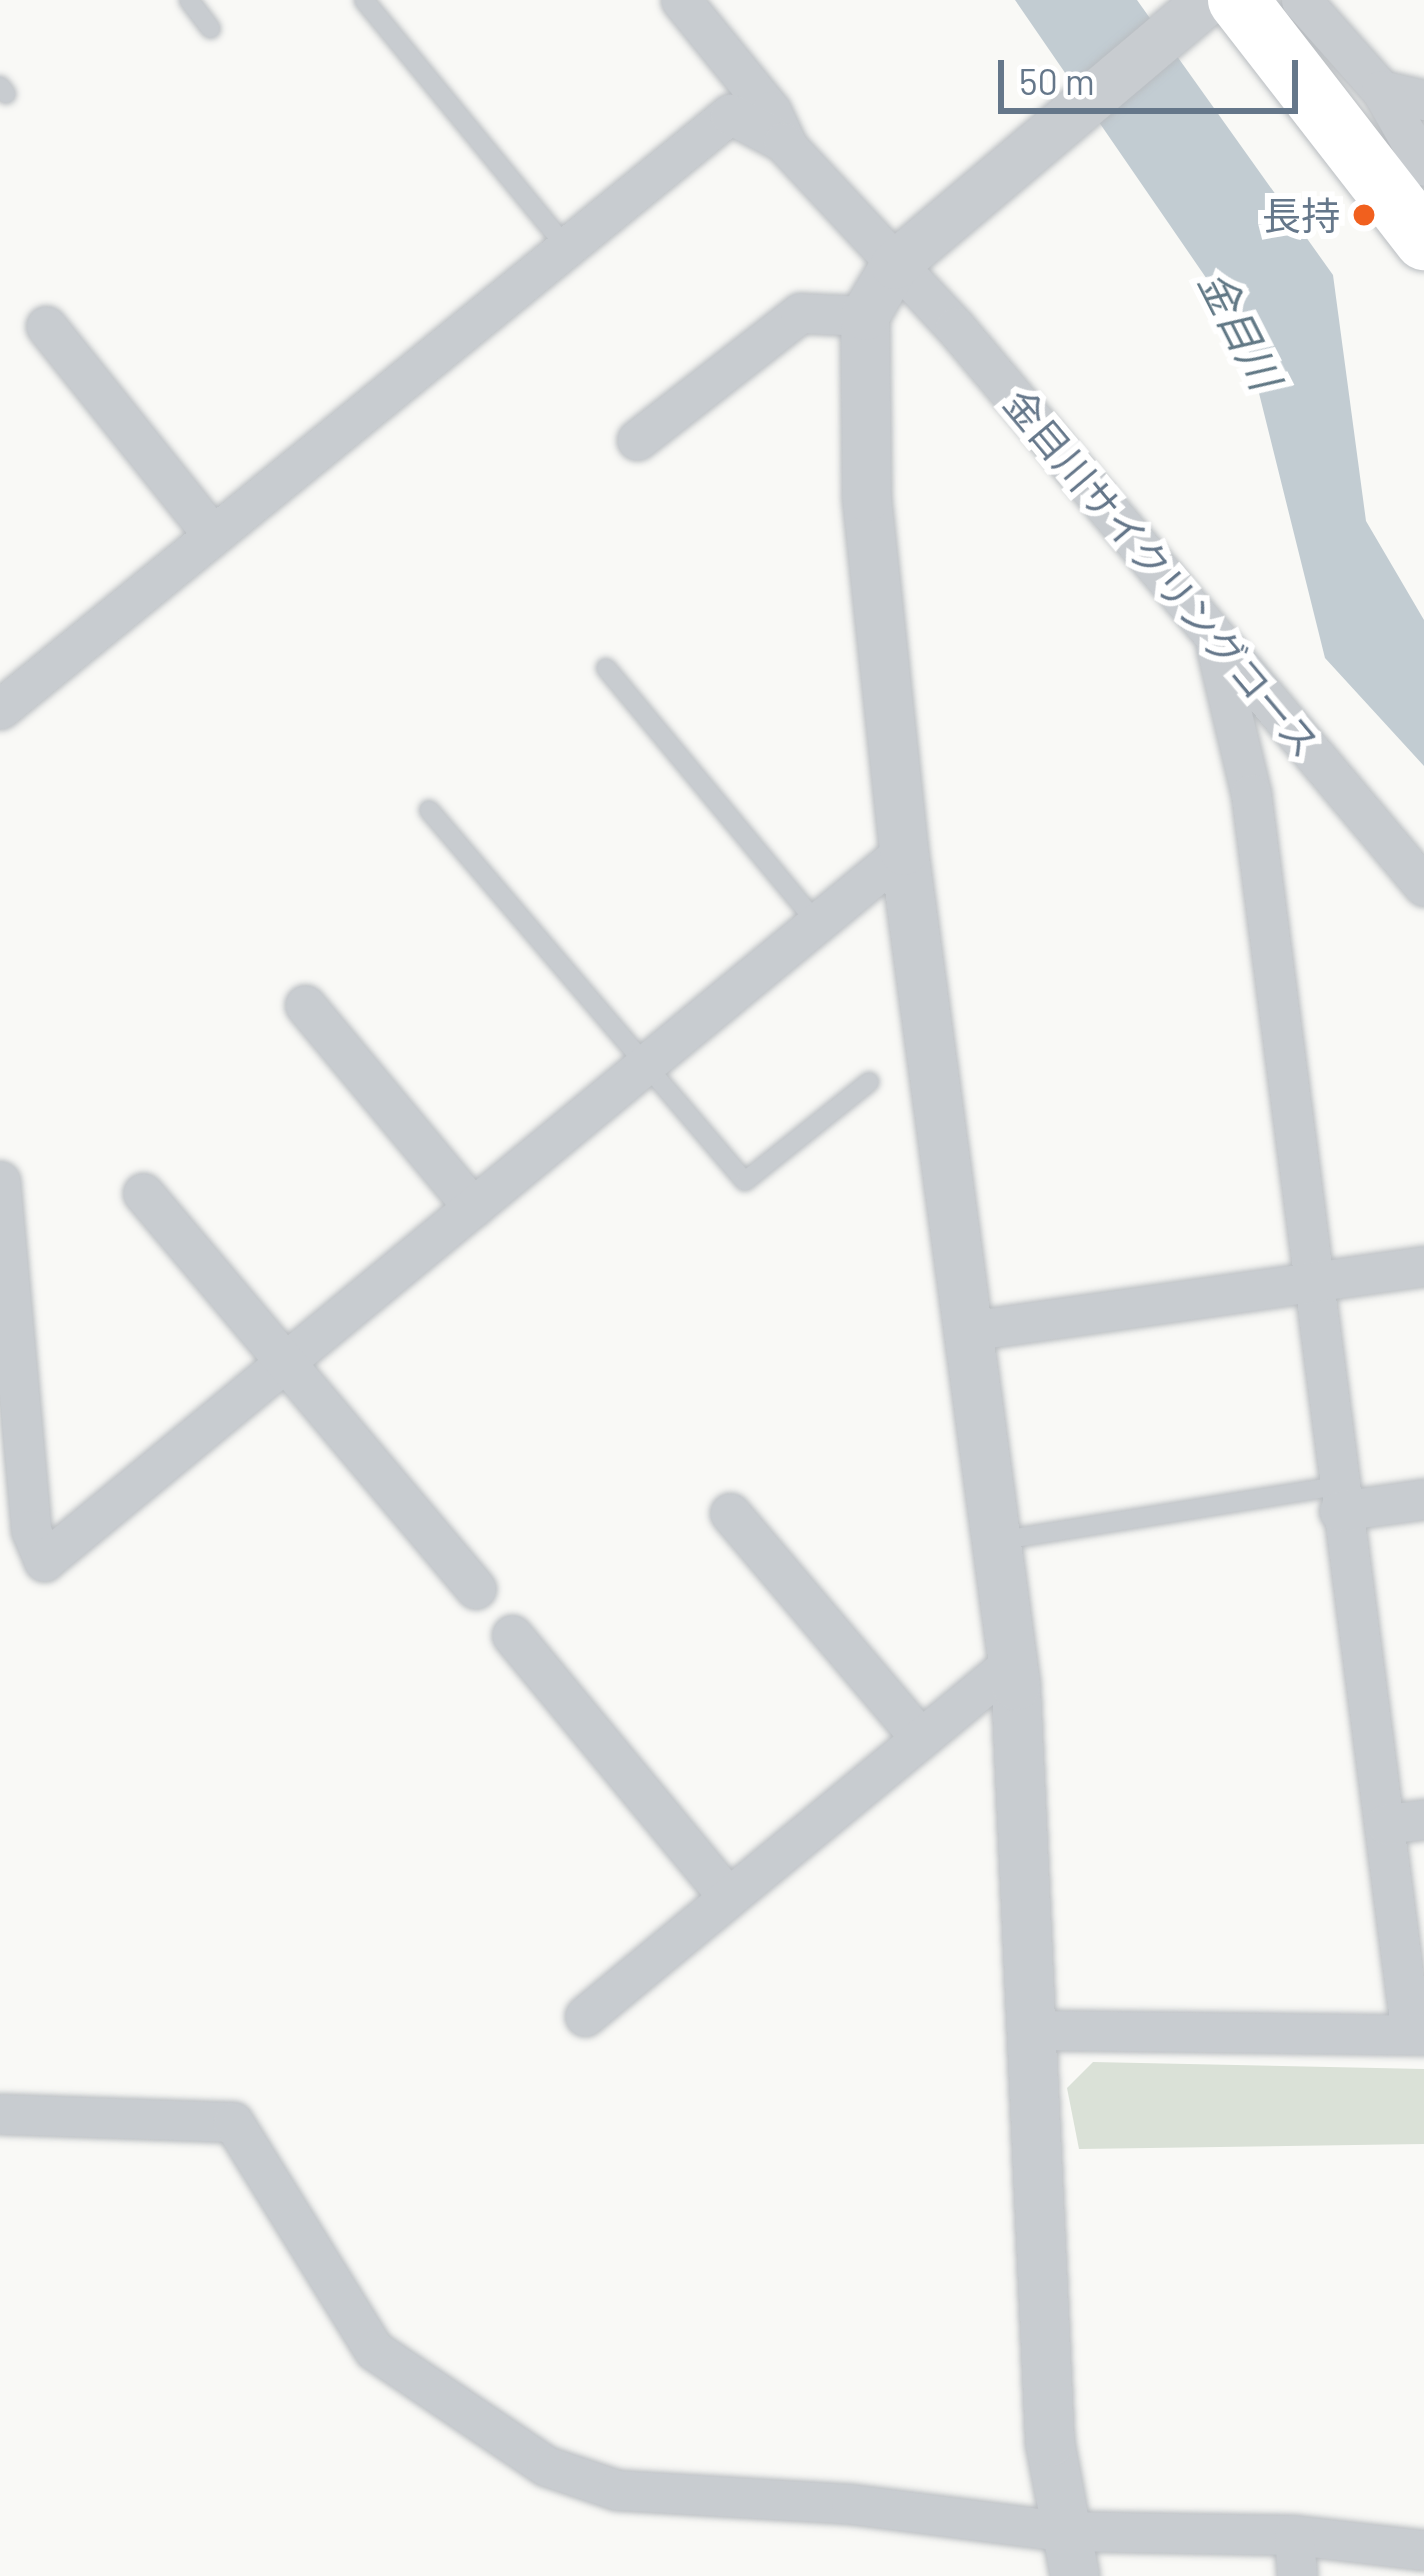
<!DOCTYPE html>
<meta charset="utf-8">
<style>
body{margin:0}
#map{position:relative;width:1424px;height:2576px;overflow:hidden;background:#f9f9f6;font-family:Barlow,"Noto Sans JP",sans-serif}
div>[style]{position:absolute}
.green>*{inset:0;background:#dae1d7}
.water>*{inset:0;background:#c2ccd2}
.roads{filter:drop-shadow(0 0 3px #b9bdc1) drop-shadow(0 0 3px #b9bdc1)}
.service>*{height:18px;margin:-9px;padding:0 9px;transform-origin:9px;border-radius:9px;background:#c8ccd0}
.minor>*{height:39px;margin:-19.5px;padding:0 19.5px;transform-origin:19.5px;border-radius:19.5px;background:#c8ccd0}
.tertiary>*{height:48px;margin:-24px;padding:0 24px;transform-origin:24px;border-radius:24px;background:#c8ccd0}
.primary>*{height:60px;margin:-30px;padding:0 30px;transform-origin:30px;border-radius:30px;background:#fff}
.dots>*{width:33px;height:33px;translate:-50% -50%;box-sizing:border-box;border:6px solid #fff;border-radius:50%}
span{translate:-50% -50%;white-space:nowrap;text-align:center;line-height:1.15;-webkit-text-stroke:12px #fff;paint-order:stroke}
.poi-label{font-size:39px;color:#65778a}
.right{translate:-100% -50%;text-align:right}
.street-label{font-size:39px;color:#65778a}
.water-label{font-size:42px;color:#617885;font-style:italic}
.scale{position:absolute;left:998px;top:60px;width:300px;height:54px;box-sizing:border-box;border:6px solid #65778a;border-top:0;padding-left:15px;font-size:36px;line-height:42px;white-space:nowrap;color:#65778a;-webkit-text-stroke:9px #fff;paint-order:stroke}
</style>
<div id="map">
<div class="green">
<div style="clip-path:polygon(1093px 2062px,1424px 2069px,1424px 2144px,1079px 2149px,1067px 2088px)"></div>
</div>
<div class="water">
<div style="clip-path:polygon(1015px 0,1137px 0,1333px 275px,1366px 521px,1424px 620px,1424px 766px,1325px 658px,1244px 333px)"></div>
</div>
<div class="roads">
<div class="service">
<div style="left:189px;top:0;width:36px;rotate:53deg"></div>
<div style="left:364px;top:0;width:315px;rotate:50.7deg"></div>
<div style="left:0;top:86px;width:10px;rotate:53deg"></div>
<div style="left:606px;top:668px;width:331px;rotate:50.4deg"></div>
<div style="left:429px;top:810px;width:487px;rotate:49.6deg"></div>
<div style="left:745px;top:1181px;width:159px;rotate:-38.6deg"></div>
<div style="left:997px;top:1541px;width:342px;rotate:-9.2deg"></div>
</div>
<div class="minor">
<div style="left:681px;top:0;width:143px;rotate:51deg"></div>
<div style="left:771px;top:111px;width:35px;rotate:65deg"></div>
<div style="left:1301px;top:0;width:120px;rotate:48.4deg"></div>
<div style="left:1381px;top:90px;width:44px;rotate:13.1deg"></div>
<div style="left:1381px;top:90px;width:87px;rotate:60.5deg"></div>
<div style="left:46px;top:326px;width:266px;rotate:51.4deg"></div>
<div style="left:637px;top:440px;width:207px;rotate:-37.9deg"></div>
<div style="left:800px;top:313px;width:65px;rotate:2.6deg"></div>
<div style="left:1216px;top:647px;width:151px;rotate:76.6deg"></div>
<div style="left:1251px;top:794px;width:1250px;rotate:82.65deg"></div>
<div style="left:0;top:709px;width:942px;rotate:-39.18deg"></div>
<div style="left:730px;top:114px;width:60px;rotate:27.8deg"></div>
<div style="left:783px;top:142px;width:253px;rotate:47.1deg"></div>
<div style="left:955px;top:327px;width:730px;rotate:50deg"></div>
<div style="left:305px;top:1005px;width:263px;rotate:50.3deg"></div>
<div style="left:0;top:1181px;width:350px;rotate:84.9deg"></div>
<div style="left:31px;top:1530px;width:34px;rotate:67deg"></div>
<div style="left:44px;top:1561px;width:1115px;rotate:-39.54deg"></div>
<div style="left:143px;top:1193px;width:517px;rotate:49.94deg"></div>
<div style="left:968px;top:1331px;width:461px;rotate:-8.1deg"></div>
<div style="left:1339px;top:1511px;width:86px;rotate:-8deg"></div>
<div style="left:730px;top:1513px;width:294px;rotate:49.8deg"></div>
<div style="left:512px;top:1635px;width:340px;rotate:50.5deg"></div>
<div style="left:1386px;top:1824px;width:38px;rotate:-7deg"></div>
<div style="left:585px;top:2016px;width:555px;rotate:-39.59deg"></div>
<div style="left:1034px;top:2030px;width:390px;rotate:0.7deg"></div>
<div style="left:0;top:2114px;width:233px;rotate:2deg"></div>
<div style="left:233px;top:2122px;width:268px;rotate:58.3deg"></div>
<div style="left:374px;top:2350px;width:207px;rotate:34deg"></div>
<div style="left:546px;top:2466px;width:75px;rotate:18.7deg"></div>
<div style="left:617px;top:2490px;width:234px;rotate:3.4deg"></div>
<div style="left:851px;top:2504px;width:213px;rotate:7.3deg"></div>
<div style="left:1062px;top:2531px;width:232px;rotate:1deg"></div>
<div style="left:1294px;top:2535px;width:131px;rotate:6.6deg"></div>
<div style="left:1294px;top:2535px;width:41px;rotate:85.8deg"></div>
</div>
<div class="tertiary">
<div style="left:1075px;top:2576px;width:136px;rotate:-100.6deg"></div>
<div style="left:1050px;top:2442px;width:757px;rotate:-92.58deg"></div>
<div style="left:1016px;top:1686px;width:842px;rotate:-97.64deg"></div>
<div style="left:904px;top:851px;width:356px;rotate:-96deg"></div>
<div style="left:867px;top:497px;width:181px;rotate:-90.6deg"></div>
<div style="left:865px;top:316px;width:59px;rotate:-59.5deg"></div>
<div style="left:895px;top:265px;width:411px;rotate:-40.2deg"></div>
</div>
<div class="primary">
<div style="left:1238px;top:0;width:304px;rotate:52.2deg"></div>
</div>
</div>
<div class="dots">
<div style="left:1364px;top:215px;background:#f1601e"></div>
</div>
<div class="poi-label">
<span class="right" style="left:1340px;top:215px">長持</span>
</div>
<div class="street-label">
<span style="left:1162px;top:573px;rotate:50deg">金目川サイクリングコース</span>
</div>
<div class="water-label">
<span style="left:1241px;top:329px;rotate:63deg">金目川</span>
</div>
<div class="scale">50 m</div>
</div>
